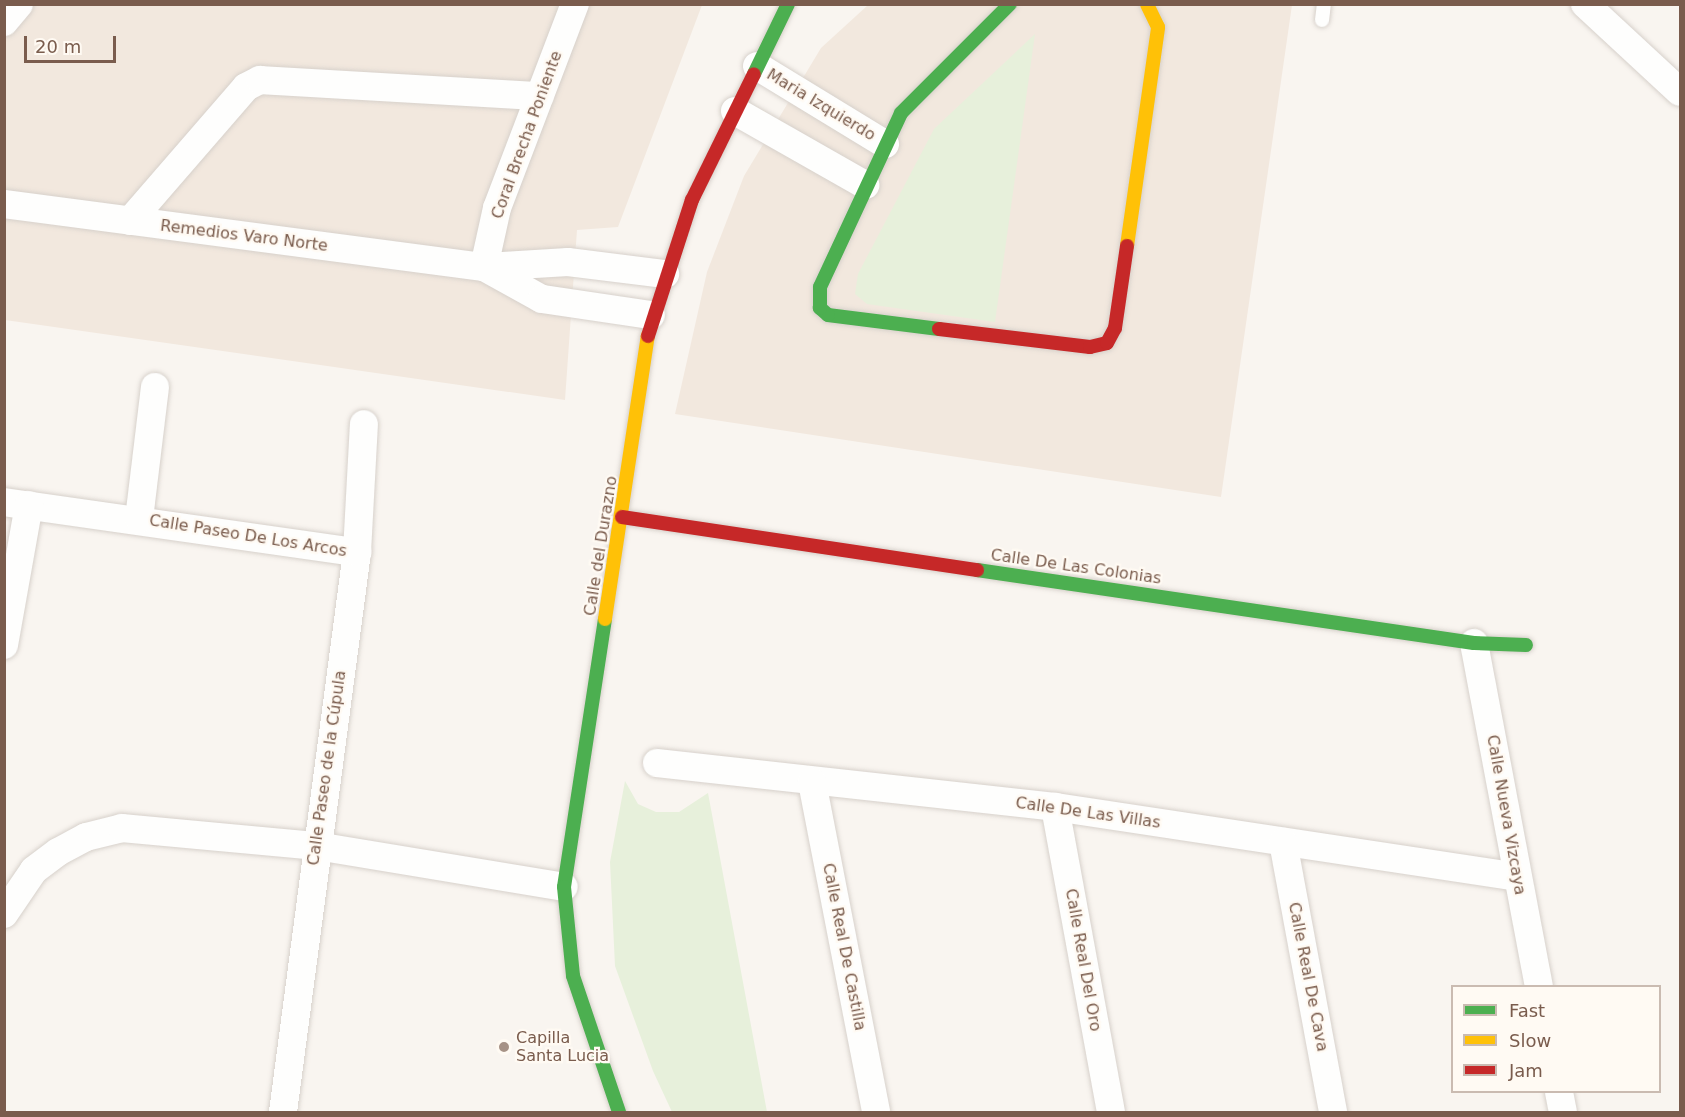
<!DOCTYPE html>
<meta charset="utf-8">
<style>
body{margin:0}
#map{position:relative;width:1685px;height:1117px;overflow:hidden;background:#f9f5f0;font-family:"DejaVu Sans",sans-serif}
div>[style]{position:absolute}
.residential>*{inset:0;background:#f2e8de}
.green>*{inset:0;background:#e7f0db}
.roads{filter:drop-shadow(0 0 2px #d7d1cb) drop-shadow(0 0 2px #d7d1cb)}
.lane>*{height:14px;margin:-7px;padding:0 7px;transform-origin:7px;border-radius:7px;background:#fefefd}
.street>*{height:28px;margin:-14px;padding:0 14px;transform-origin:14px;border-radius:14px;background:#fefefd}
.fast>*{height:14px;margin:-7px;padding:0 7px;transform-origin:7px;border-radius:7px;background:#4caf50}
.slow>*{height:14px;margin:-7px;padding:0 7px;transform-origin:7px;border-radius:7px;background:#ffc107}
.jam>*{height:14px;margin:-7px;padding:0 7px;transform-origin:7px;border-radius:7px;background:#c62828}
.dots>*{width:16px;height:16px;translate:-50% -50%;box-sizing:border-box;border:3px solid #fffaf3;border-radius:50%}
span{translate:-50% -50%;white-space:nowrap;text-align:center;line-height:1.15;-webkit-text-stroke:4.5px #fffaf3;paint-order:stroke}
.street-label{font-size:16px;color:#7a5c4d}
.poi-label{font-size:16px;color:#7a5c4d}
.left{translate:0 -50%;text-align:left}
.frame{position:absolute;inset:0;border:6px solid #7a5c4d;pointer-events:none}
.legend{position:absolute;left:1451px;top:985px;width:210px;height:108px;box-sizing:border-box;background:#fffaf3;border:2px solid #cabbb1;margin:0;padding:8px 10px;list-style:none;font-size:18px;color:#7a5c4d}
.legend li{display:flex;align-items:center;gap:12px;height:30px}
.legend b{width:30px;border:2px solid #cabbb1}
.scale{position:absolute;left:24px;top:36px;width:92px;height:27px;box-sizing:border-box;border:3px solid #7a5c4d;border-top:0;padding-left:8px;font-size:18px;line-height:21px;white-space:nowrap;color:#7a5c4d;-webkit-text-stroke:4px #fffaf3;paint-order:stroke}
</style>
<div id="map">
<div class="residential">
<div style="clip-path:polygon(5px 5px,702px 5px,618px 227px,577px 230px,565px 400px,5px 320px)"></div>
<div style="clip-path:polygon(868px 5px,1292px 5px,1221px 497px,675px 414px,707px 272px,744px 176px,821px 48px)"></div>
</div>
<div class="green">
<div style="clip-path:polygon(1035px 34px,995px 322px,867px 304px,855px 294px,858px 274px,934px 129px)"></div>
<div style="clip-path:polygon(625px 781px,638px 804px,656px 812px,679px 812px,708px 793px,767px 1112px,672px 1112px,653px 1071px,615px 966px,610px 862px)"></div>
</div>
<div class="roads">
<div class="lane">
<div style="left:1322px;top:20px;width:16px;rotate:-83deg"></div>
</div>
<div class="street">
<div style="left:1585px;top:4px;width:129px;rotate:42.8deg"></div>
<div style="left:4px;top:22px;width:23px;rotate:-50deg"></div>
<div style="left:757px;top:66px;width:150px;rotate:31.4deg"></div>
<div style="left:735px;top:111px;width:150px;rotate:29.6deg"></div>
<div style="left:4px;top:204px;width:484px;rotate:7.5deg"></div>
<div style="left:484px;top:267px;width:84px;rotate:-3.4deg"></div>
<div style="left:568px;top:262px;width:98px;rotate:7.1deg"></div>
<div style="left:130px;top:221px;width:177px;rotate:-49.1deg"></div>
<div style="left:246px;top:87px;width:16px;rotate:-27deg"></div>
<div style="left:260px;top:80px;width:280px;rotate:3.3deg"></div>
<div style="left:484px;top:267px;width:60px;rotate:-77.6deg"></div>
<div style="left:497px;top:208px;width:218px;rotate:-69.1deg"></div>
<div style="left:484px;top:267px;width:66px;rotate:28.9deg"></div>
<div style="left:542px;top:299px;width:110px;rotate:8.4deg"></div>
<div style="left:4px;top:502px;width:357px;rotate:8.1deg"></div>
<div style="left:139px;top:519px;width:133px;rotate:-83.1deg"></div>
<div style="left:1474px;top:643px;width:349px;rotate:79.3deg"></div>
<div style="left:4px;top:645px;width:142px;rotate:-79.9deg"></div>
<div style="left:657px;top:763px;width:400px;rotate:6.3deg"></div>
<div style="left:1055px;top:807px;width:467px;rotate:8.6deg"></div>
<div style="left:812px;top:782px;width:336px;rotate:79deg"></div>
<div style="left:1055px;top:807px;width:310px;rotate:79.6deg"></div>
<div style="left:1283px;top:842px;width:275px;rotate:79.5deg"></div>
<div style="left:4px;top:914px;width:53px;rotate:-55.7deg"></div>
<div style="left:34px;top:870px;width:30px;rotate:-37deg"></div>
<div style="left:58px;top:852px;width:32px;rotate:-28deg"></div>
<div style="left:86px;top:837px;width:37px;rotate:-14deg"></div>
<div style="left:122px;top:828px;width:196px;rotate:5.3deg"></div>
<div style="left:317px;top:846px;width:250px;rotate:9.4deg"></div>
<div style="left:1559px;top:1092px;width:20px;rotate:79deg"></div>
<div style="left:283px;top:1112px;width:565px;rotate:-82.47deg"></div>
<div style="left:357px;top:552px;width:128px;rotate:-86.9deg"></div>
</div>
<div class="fast">
<div style="left:754px;top:74px;width:78px;rotate:-64.1deg"></div>
<div style="left:939px;top:329px;width:112px;rotate:-172.8deg"></div>
<div style="left:828px;top:315px;width:11px;rotate:-139deg"></div>
<div style="left:820px;top:308px;width:21px;rotate:-90deg"></div>
<div style="left:820px;top:287px;width:192px;rotate:-65deg"></div>
<div style="left:901px;top:113px;width:154px;rotate:-45deg"></div>
<div style="left:977px;top:570px;width:502px;rotate:8.36deg"></div>
<div style="left:1474px;top:643px;width:52px;rotate:2.2deg"></div>
<div style="left:605px;top:619px;width:271px;rotate:98.7deg"></div>
<div style="left:564px;top:887px;width:89px;rotate:84.2deg"></div>
<div style="left:573px;top:976px;width:144px;rotate:71.3deg"></div>
</div>
<div class="slow">
<div style="left:1127px;top:246px;width:221px;rotate:-81.9deg"></div>
<div style="left:1158px;top:27px;width:25px;rotate:-116deg"></div>
<div style="left:605px;top:619px;width:286px;rotate:-81.4deg"></div>
</div>
<div class="jam">
<div style="left:939px;top:329px;width:152px;rotate:6.8deg"></div>
<div style="left:1090px;top:347px;width:17px;rotate:-13deg"></div>
<div style="left:1107px;top:343px;width:17px;rotate:-62deg"></div>
<div style="left:1115px;top:328px;width:83px;rotate:-81.7deg"></div>
<div style="left:648px;top:336px;width:143px;rotate:-72.1deg"></div>
<div style="left:692px;top:200px;width:140px;rotate:-63.8deg"></div>
<div style="left:622px;top:517px;width:359px;rotate:8.5deg"></div>
</div>
</div>
<div class="dots">
<div style="left:504px;top:1047px;background:#a69286"></div>
</div>
<div class="street-label">
<span style="left:821px;top:105px;rotate:31deg">Maria Izquierdo</span>
<span style="left:527px;top:135px;rotate:-70deg">Coral Brecha Poniente</span>
<span style="left:244px;top:236px;rotate:7deg">Remedios Varo Norte</span>
<span style="left:248px;top:536px;rotate:9deg">Calle Paseo De Los Arcos</span>
<span style="left:601px;top:546px;rotate:-81deg">Calle del Durazno</span>
<span style="left:1076px;top:567px;rotate:8deg">Calle De Las Colonias</span>
<span style="left:327px;top:768px;rotate:-82deg">Calle Paseo de la Cúpula</span>
<span style="left:1088px;top:813px;rotate:8deg">Calle De Las Villas</span>
<span style="left:1506px;top:815px;rotate:80deg">Calle Nueva Vizcaya</span>
<span style="left:844px;top:947px;rotate:79deg">Calle Real De Castilla</span>
<span style="left:1083px;top:960px;rotate:80deg">Calle Real Del Oro</span>
<span style="left:1308px;top:977px;rotate:79deg">Calle Real De Cava</span>
</div>
<div class="poi-label">
<span class="left" style="left:516px;top:1047px">Capilla<br>Santa Lucia</span>
</div>
<div class="frame"></div>
<ul class="legend">
<li><b style="height:8px;background:#4caf50"></b>Fast</li>
<li><b style="height:8px;background:#ffc107"></b>Slow</li>
<li><b style="height:8px;background:#c62828"></b>Jam</li>
</ul>
<div class="scale">20 m</div>
</div>
